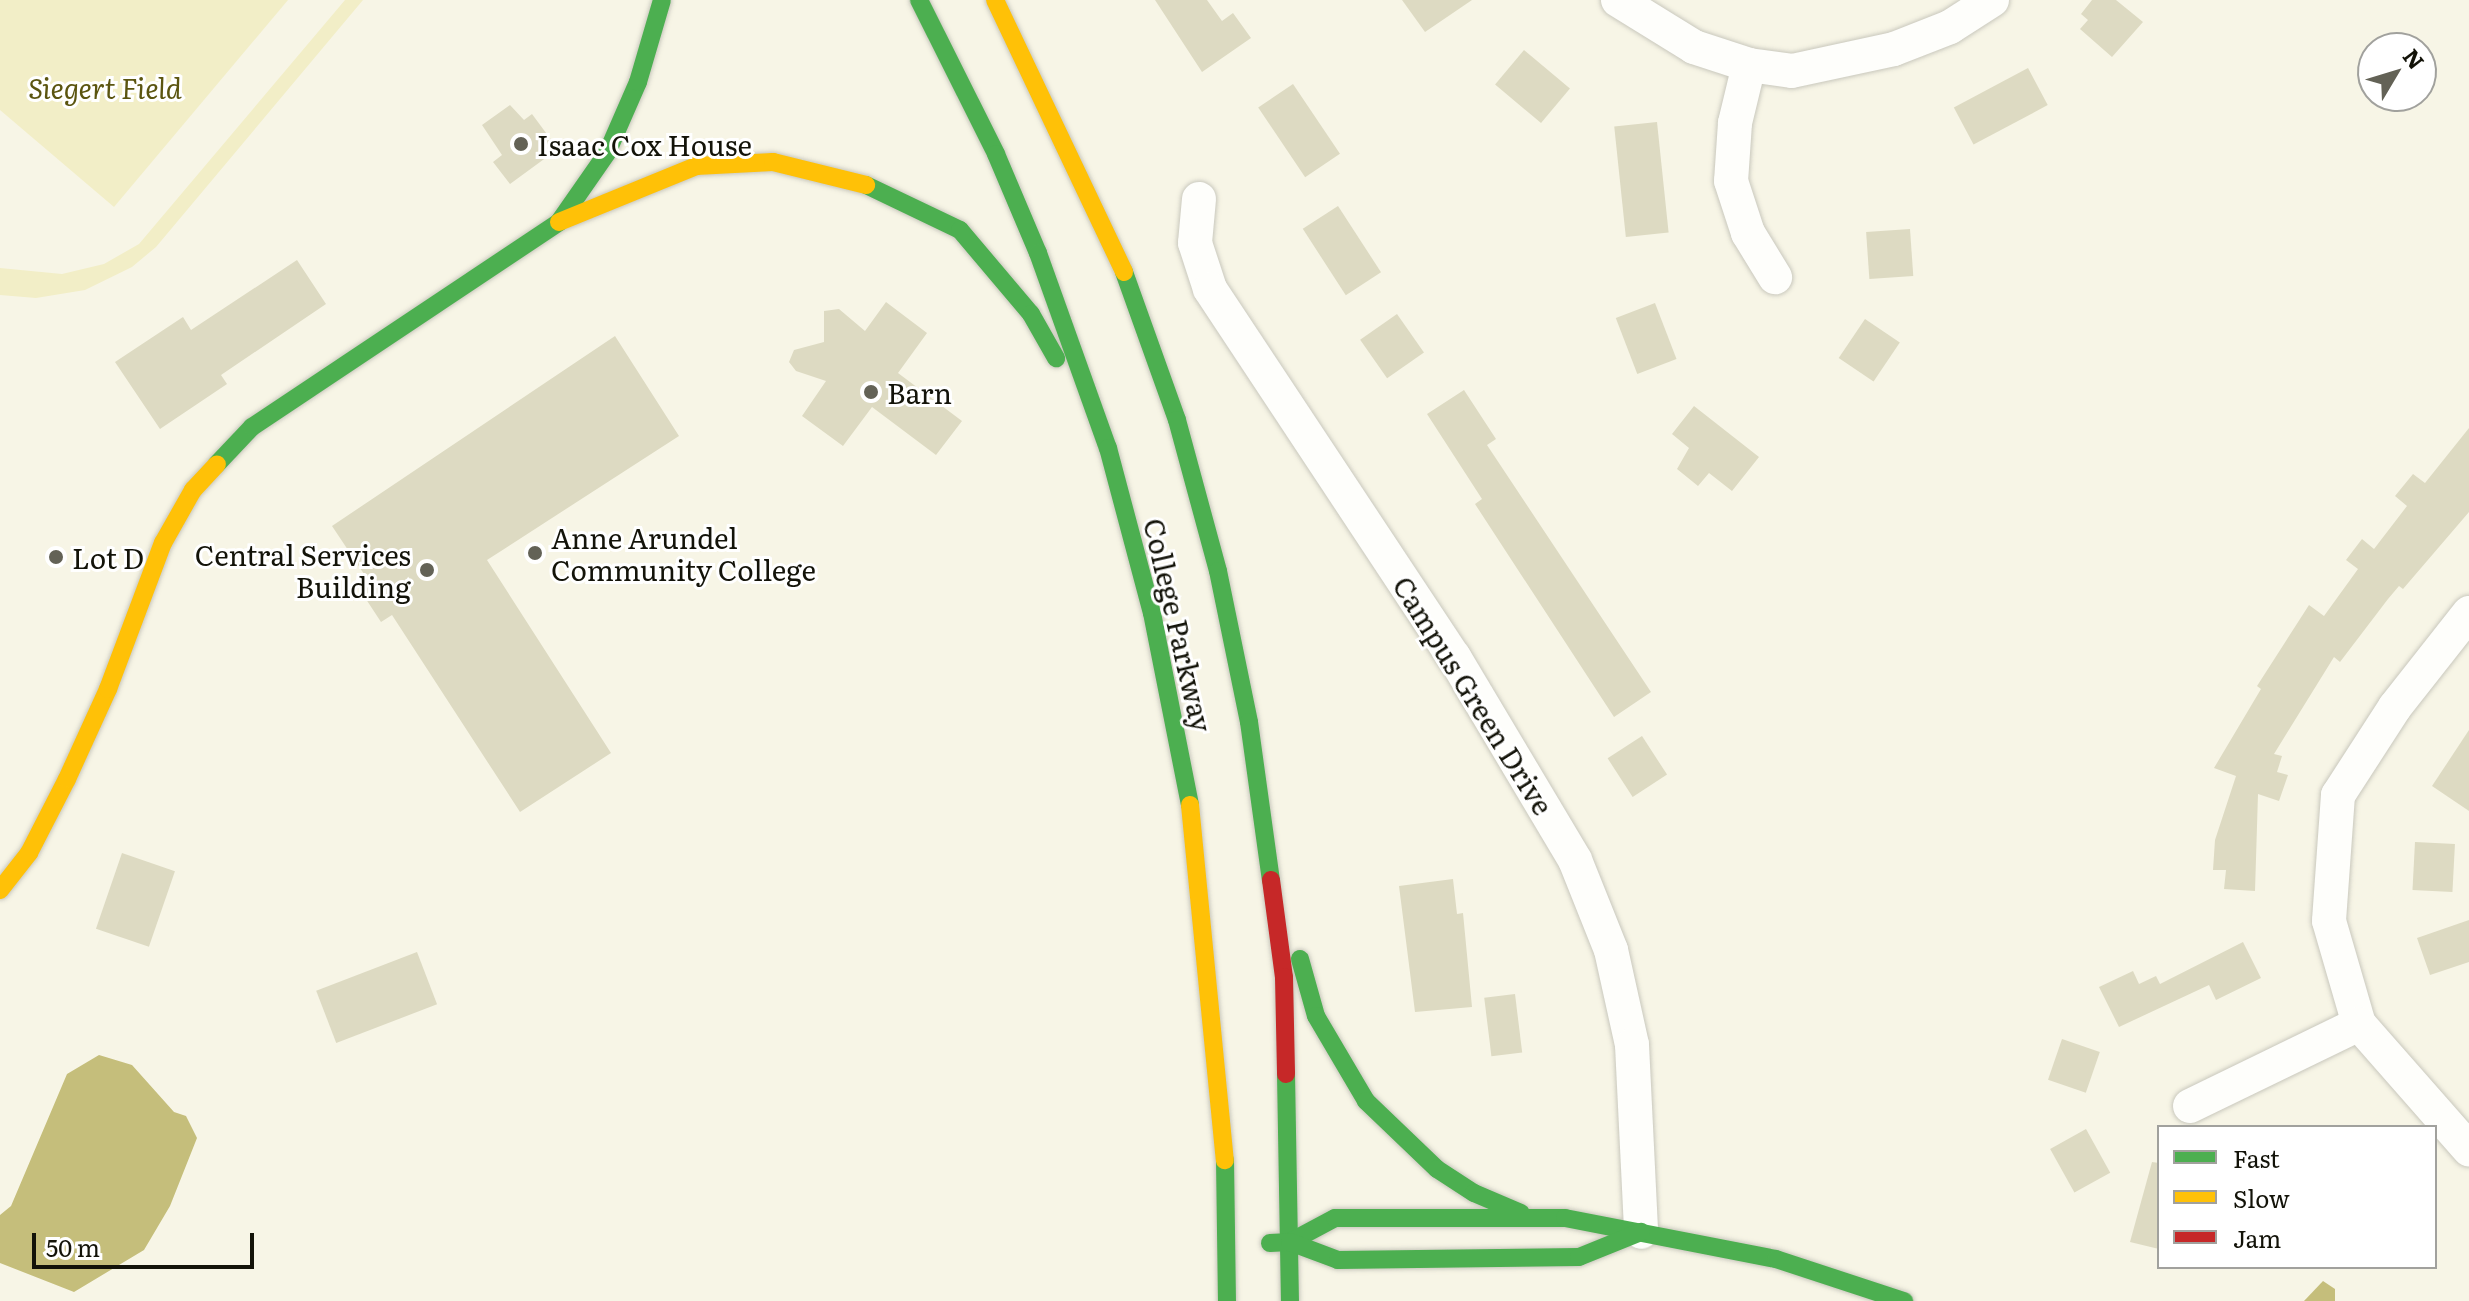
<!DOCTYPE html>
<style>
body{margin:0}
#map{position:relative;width:2469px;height:1301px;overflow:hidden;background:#f7f5e6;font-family:Literata,serif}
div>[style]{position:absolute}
.green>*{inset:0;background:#f2eec7}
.water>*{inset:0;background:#c5be7b}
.building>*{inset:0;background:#dddac2;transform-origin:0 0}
.roads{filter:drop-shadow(0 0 2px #c9c8bd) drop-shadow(0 0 2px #c9c8bd)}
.street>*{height:34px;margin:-17px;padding:0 17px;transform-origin:17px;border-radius:17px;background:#fefefb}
.fast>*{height:18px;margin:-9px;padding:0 9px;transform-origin:9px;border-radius:9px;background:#4caf50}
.slow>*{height:18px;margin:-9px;padding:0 9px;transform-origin:9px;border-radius:9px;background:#ffc107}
.jam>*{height:18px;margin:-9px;padding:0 9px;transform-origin:9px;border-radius:9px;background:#c62828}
.dots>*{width:22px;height:22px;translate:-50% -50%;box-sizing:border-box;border:4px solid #fff;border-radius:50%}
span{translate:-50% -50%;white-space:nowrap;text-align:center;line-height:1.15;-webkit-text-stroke:6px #fff;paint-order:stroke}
.park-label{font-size:28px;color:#5b5510;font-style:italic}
.poi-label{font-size:28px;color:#131309}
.left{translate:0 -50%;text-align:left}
.right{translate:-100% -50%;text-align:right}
.street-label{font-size:28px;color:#131309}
.legend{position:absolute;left:2157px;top:1125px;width:280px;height:144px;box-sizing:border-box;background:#fff;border:2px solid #a1a19d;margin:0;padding:10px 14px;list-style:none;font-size:24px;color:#131309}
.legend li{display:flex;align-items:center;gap:16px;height:40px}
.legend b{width:40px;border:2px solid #a1a19d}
.north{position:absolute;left:2357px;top:32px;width:80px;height:80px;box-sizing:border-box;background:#fff;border:2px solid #a1a19d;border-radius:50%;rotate:52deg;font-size:22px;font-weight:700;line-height:32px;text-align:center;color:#131309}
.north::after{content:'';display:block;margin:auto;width:28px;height:36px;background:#636256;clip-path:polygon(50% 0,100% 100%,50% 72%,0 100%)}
.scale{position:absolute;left:32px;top:1233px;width:222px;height:36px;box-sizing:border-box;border:4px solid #131309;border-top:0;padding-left:10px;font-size:24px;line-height:28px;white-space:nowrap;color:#131309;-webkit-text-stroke:6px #fff;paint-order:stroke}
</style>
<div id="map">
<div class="green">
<div style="clip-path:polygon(0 0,288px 0,114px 207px,0 110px)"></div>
<div style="clip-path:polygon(345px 0,363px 0,156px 247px,132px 267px,85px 290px,36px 298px,0 295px,0 268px,62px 274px,104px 264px,139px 244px)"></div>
</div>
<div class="water">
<div style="clip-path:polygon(99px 1055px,132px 1065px,174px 1112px,186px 1116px,197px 1138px,170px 1206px,144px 1250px,74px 1292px,0 1263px,0 1215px,11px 1206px,67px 1074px)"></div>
<div style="clip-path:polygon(2323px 1281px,2335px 1289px,2335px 1301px,2304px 1301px)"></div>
</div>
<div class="building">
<div style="clip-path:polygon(1155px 0,1207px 0,1222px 21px,1233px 13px,1251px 38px,1202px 72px)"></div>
<div style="clip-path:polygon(1402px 0,1472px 0,1425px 32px)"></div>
<div style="clip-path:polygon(2092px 0,2116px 0,2143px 22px,2112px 57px,2080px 29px,2088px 20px,2081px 14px)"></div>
<div style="left:1524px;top:50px;width:60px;height:45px;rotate:40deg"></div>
<div style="left:2028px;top:68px;width:42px;height:84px;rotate:62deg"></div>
<div style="left:1293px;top:84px;width:84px;height:42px;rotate:56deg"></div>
<div style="clip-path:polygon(510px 105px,524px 120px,532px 114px,552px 141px,545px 146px,551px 154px,510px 184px,493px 162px,502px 155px,482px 125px)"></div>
<div style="left:1657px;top:122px;width:111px;height:43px;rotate:84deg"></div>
<div style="left:1338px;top:206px;width:79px;height:42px;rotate:57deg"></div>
<div style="left:1910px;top:229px;width:47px;height:44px;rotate:86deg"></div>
<div style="clip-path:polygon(297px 260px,326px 304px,221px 375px,227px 384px,160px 429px,115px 362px,183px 317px,191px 330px)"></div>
<div style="clip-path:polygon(886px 302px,927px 333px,898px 373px,962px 421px,936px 455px,872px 407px,843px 446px,802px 416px,826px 381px,796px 371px,789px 362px,794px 350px,824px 342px,824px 311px,839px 309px,865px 331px)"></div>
<div style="left:1655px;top:303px;width:60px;height:42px;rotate:69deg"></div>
<div style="left:1397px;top:314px;width:47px;height:45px;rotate:55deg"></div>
<div style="left:1865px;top:319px;width:42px;height:47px;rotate:34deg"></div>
<div style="clip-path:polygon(615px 336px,679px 436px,487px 560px,611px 753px,520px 812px,392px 615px,381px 622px,358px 587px,368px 580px,332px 526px)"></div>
<div style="clip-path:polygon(1464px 390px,1496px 439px,1487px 445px,1651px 692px,1614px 717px,1475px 504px,1482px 499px,1427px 414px)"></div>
<div style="clip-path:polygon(1694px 406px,1759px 457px,1732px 491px,1709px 473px,1698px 486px,1677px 469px,1689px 448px,1672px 434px)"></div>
<div style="clip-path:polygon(2469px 428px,2469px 512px,2403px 589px,2399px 586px,2388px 599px,2340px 662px,2334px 657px,2274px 754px,2282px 756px,2277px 772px,2288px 775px,2279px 801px,2258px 794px,2255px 891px,2224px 889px,2226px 870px,2213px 870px,2215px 840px,2236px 776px,2214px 768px,2261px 689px,2257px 686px,2309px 605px,2324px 616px,2358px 569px,2346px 560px,2362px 539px,2374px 549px,2407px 506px,2395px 496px,2413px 474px,2425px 483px)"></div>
<div style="clip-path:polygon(2469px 730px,2469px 811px,2432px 786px)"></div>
<div style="left:1642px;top:736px;width:46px;height:41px;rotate:57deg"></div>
<div style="left:2415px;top:842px;width:40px;height:48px;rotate:3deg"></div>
<div style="left:122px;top:853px;width:56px;height:80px;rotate:19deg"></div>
<div style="clip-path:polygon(1453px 879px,1457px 914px,1463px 913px,1472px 1007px,1415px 1012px,1399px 886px)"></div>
<div style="clip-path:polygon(2469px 920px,2469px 962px,2430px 975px,2417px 938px)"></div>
<div style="clip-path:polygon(2243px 942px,2261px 978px,2216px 1000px,2209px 985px,2119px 1027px,2099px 987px,2133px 971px,2139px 984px,2156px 976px,2160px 984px)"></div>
<div style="left:417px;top:952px;width:56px;height:108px;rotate:69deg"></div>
<div style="left:1515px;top:994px;width:59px;height:31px;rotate:83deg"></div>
<div style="left:2062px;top:1039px;width:40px;height:43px;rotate:19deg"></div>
<div style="left:2086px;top:1129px;width:50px;height:41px;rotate:61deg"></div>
<div style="clip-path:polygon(2152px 1162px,2159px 1163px,2159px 1249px,2130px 1242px)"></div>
</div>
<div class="roads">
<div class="street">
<div style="left:1618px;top:0;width:89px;rotate:31.7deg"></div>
<div style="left:1694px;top:47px;width:58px;rotate:18.1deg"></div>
<div style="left:1749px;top:65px;width:43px;rotate:7.9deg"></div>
<div style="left:1792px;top:71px;width:104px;rotate:-12.2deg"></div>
<div style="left:1894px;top:49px;width:60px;rotate:-21.4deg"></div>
<div style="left:1950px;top:27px;width:50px;rotate:-32.7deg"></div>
<div style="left:1749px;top:65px;width:60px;rotate:103.6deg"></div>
<div style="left:1735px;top:123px;width:58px;rotate:93.9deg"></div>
<div style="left:1731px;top:181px;width:55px;rotate:71.9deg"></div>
<div style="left:1748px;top:233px;width:52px;rotate:58.5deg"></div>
<div style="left:1199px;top:199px;width:44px;rotate:95.2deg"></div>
<div style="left:1195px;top:243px;width:48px;rotate:71.9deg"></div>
<div style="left:1210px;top:289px;width:442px;rotate:56.5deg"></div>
<div style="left:1454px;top:657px;width:236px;rotate:59.2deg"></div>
<div style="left:1575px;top:860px;width:97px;rotate:68.2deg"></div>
<div style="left:1611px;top:950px;width:97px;rotate:77.5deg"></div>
<div style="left:1632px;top:1045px;width:187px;rotate:87.2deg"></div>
<div style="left:2469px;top:613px;width:120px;rotate:128.2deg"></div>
<div style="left:2395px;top:707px;width:105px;rotate:122.9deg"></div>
<div style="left:2338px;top:795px;width:126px;rotate:94.1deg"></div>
<div style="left:2329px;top:921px;width:107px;rotate:73.8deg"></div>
<div style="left:2359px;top:1024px;width:167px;rotate:48.7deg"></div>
<div style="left:2190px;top:1106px;width:188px;rotate:-25.9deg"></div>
</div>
<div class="fast">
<div style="left:919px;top:0;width:172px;rotate:63.4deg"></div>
<div style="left:996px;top:154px;width:108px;rotate:67deg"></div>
<div style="left:1038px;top:253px;width:207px;rotate:70.3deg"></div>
<div style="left:1108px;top:448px;width:171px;rotate:75.1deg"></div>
<div style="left:1152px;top:613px;width:196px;rotate:78.8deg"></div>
<div style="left:866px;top:185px;width:104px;rotate:25.6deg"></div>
<div style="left:960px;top:230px;width:110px;rotate:49.8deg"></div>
<div style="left:1031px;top:314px;width:51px;rotate:60.4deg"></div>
<div style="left:1124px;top:272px;width:157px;rotate:70.3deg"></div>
<div style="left:1177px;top:420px;width:156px;rotate:74.8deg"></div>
<div style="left:1218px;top:571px;width:154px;rotate:78.4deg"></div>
<div style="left:1249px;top:722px;width:160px;rotate:82.1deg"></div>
<div style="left:217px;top:464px;width:51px;rotate:-46.6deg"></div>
<div style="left:252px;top:427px;width:369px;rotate:-33.7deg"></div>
<div style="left:559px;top:222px;width:84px;rotate:-55.2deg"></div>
<div style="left:607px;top:153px;width:77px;rotate:-66.4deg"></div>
<div style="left:638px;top:82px;width:85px;rotate:-73.7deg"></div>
<div style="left:1300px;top:959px;width:59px;rotate:74.3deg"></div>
<div style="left:1316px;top:1016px;width:99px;rotate:59.5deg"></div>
<div style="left:1366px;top:1101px;width:98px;rotate:43.8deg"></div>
<div style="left:1437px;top:1169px;width:44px;rotate:33deg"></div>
<div style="left:1474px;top:1193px;width:51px;rotate:23.1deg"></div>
<div style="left:1286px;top:1074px;width:227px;rotate:89deg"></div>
<div style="left:1225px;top:1160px;width:141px;rotate:89.2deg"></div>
<div style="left:1290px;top:1242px;width:51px;rotate:-28.1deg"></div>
<div style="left:1335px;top:1218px;width:230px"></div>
<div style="left:1565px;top:1218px;width:215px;rotate:11deg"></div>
<div style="left:1776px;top:1259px;width:135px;rotate:18.2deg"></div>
<div style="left:1270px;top:1243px;width:20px;rotate:-3deg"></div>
<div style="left:1290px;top:1242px;width:51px;rotate:20.6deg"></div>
<div style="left:1338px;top:1260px;width:241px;rotate:-0.7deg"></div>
<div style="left:1579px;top:1257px;width:67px;rotate:-22deg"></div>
</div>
<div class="slow">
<div style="left:995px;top:0;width:301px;rotate:64.6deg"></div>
<div style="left:559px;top:222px;width:148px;rotate:-22.2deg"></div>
<div style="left:696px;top:166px;width:77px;rotate:-3deg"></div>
<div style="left:773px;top:162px;width:96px;rotate:13.9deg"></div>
<div style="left:1190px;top:805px;width:357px;rotate:84.4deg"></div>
<div style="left:0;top:890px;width:47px;rotate:-51.9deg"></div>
<div style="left:29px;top:853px;width:83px;rotate:-62.8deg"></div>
<div style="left:67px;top:779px;width:99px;rotate:-65.5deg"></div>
<div style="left:108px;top:689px;width:156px;rotate:-69.4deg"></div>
<div style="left:163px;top:543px;width:61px;rotate:-60.5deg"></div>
<div style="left:193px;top:490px;width:35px;rotate:-47deg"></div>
</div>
<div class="jam">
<div style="left:1271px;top:880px;width:98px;rotate:82.4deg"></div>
<div style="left:1284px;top:977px;width:97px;rotate:88.8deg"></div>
</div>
</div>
<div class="dots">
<div style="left:521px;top:144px;background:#636256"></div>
<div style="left:871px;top:392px;background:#636256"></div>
<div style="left:535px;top:553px;background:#636256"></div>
<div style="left:56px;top:557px;background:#636256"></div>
<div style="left:427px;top:570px;background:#636256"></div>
</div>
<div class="park-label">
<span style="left:105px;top:87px">Siegert Field</span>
</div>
<div class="poi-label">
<span class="left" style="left:537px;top:144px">Isaac Cox House</span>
<span class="left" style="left:887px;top:392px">Barn</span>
<span class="left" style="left:551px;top:553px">Anne Arundel<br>Community College</span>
<span class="right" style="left:411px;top:570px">Central Services<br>Building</span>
<span class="left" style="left:72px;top:557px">Lot D</span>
</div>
<div class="street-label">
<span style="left:1179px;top:625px;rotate:77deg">College Parkway</span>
<span style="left:1474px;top:695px;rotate:58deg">Campus Green Drive</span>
</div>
<ul class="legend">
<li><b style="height:10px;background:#4caf50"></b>Fast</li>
<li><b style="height:10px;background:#ffc107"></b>Slow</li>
<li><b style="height:10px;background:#c62828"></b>Jam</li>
</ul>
<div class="north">N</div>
<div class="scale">50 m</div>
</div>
